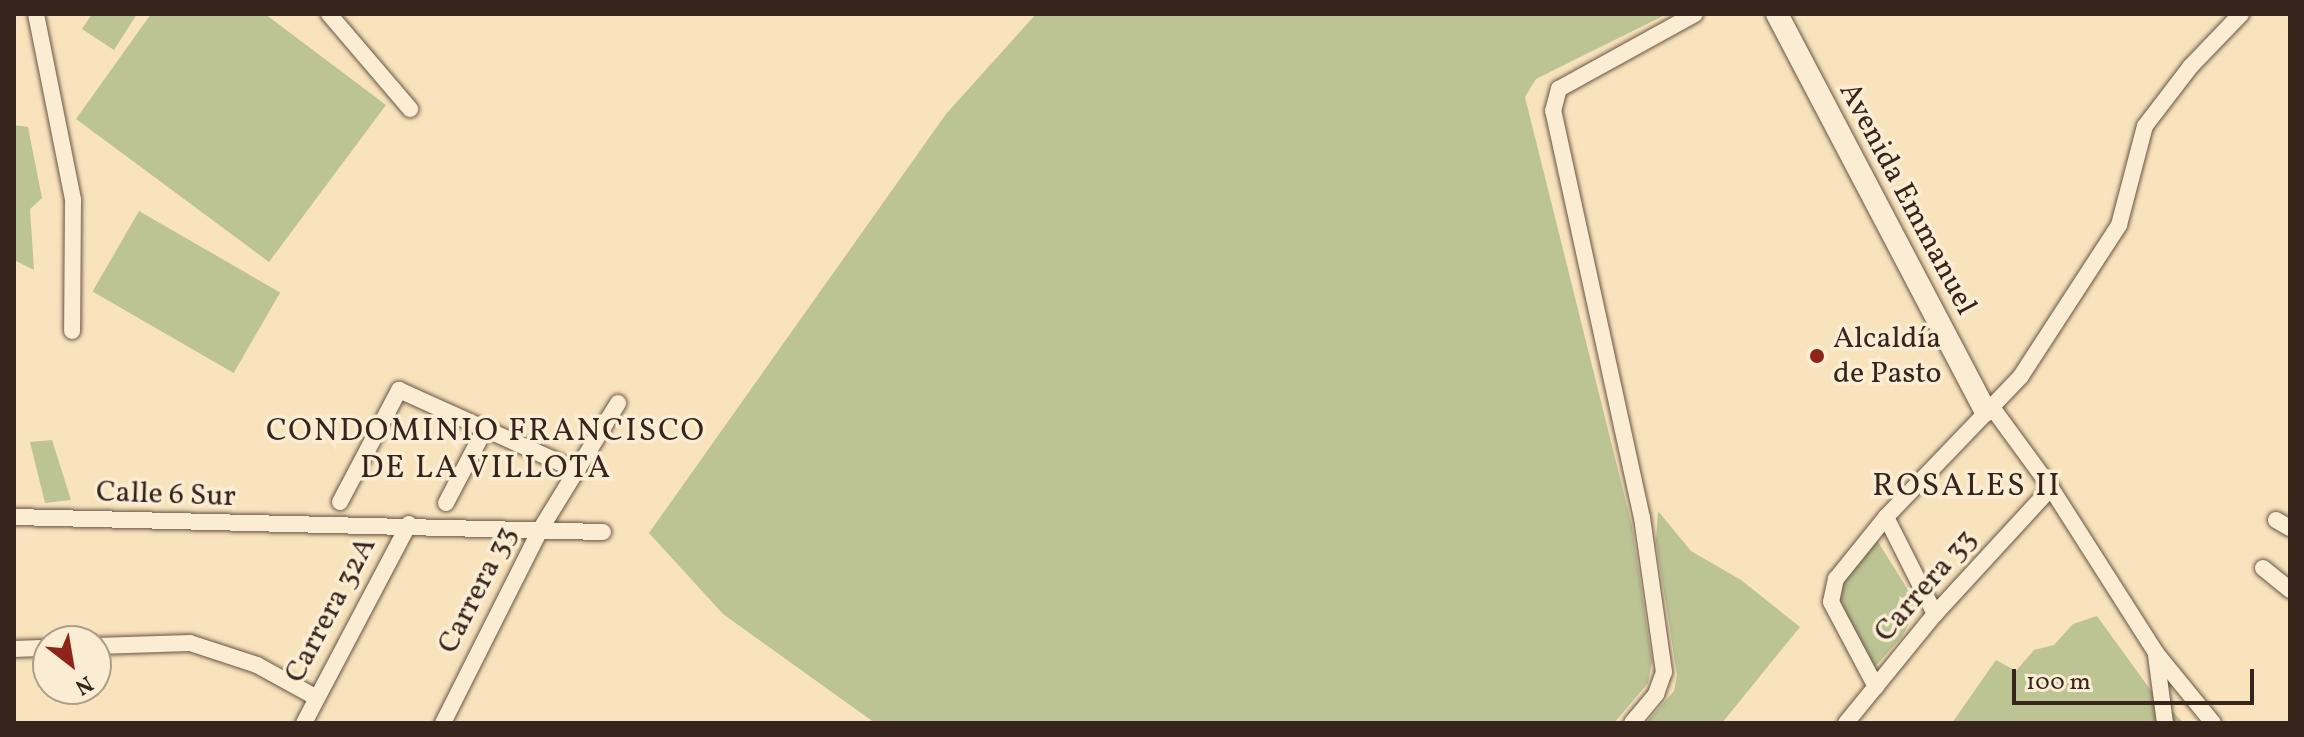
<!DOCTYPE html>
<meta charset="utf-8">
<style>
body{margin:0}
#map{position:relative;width:2304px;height:737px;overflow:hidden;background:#f9e3bc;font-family:Vollkorn,serif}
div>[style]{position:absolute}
.green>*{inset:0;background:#bbc492;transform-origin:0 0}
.roads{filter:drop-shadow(0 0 2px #685445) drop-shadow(0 0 2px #685445)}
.street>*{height:16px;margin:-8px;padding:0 8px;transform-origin:8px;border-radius:8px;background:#fbedd3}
.secondary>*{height:22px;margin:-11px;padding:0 11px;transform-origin:11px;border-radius:11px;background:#fbedd3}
.dots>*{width:22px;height:22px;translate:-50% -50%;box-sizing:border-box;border:4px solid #fbedd3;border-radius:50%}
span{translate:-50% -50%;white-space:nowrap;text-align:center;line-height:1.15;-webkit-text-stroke:7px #fbedd3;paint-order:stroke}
.street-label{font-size:30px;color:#37241d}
.poi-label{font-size:30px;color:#37241d}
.left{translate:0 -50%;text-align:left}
.neighbourhood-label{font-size:32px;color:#37241d;letter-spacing:2px}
.frame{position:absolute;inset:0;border:16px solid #37241d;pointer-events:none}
.north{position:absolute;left:32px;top:625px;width:80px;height:80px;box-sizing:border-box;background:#fbedd3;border:2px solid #ad9d8a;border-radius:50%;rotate:149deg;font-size:22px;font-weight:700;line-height:32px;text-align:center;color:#37241d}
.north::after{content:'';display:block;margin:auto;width:28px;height:36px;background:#8f2418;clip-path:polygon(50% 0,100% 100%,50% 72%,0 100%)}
.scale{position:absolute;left:2012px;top:669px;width:242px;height:36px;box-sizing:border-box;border:4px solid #37241d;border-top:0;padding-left:10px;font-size:24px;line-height:28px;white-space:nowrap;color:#37241d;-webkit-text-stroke:6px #fbedd3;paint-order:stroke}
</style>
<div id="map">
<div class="green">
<div style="clip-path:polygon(92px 14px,137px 14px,114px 50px,82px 29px)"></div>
<div style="clip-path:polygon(151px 14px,265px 14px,386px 105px,269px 262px,76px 119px)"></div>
<div style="clip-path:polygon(1036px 14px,1667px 14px,1536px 79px,1525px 97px,1632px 526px,1652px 662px,1648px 683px,1614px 723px,875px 723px,723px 614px,649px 533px,946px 114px)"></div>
<div style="clip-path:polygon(14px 125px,28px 127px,42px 198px,30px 209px,34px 270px,14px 260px)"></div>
<div style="left:139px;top:211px;width:163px;height:93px;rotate:30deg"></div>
<div style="clip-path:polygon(52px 440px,71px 500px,45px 503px,30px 442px)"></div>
<div style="clip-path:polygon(1658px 511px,1691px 551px,1741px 580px,1800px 627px,1722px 723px,1646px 723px,1674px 691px,1677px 675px,1656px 541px)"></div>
<div style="clip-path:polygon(1875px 537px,1918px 606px,1902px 637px,1872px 670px,1836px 591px)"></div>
<div style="clip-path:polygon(2097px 616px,2152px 692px,2184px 723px,1952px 723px,1996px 660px,2016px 671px,2034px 650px,2054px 645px,2073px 624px)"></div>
</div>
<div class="roads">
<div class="street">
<div style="left:36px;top:14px;width:190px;rotate:78.7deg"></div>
<div style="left:73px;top:200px;width:131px;rotate:90.4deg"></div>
<div style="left:329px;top:14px;width:125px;rotate:49.5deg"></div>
<div style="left:1991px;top:406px;width:102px;rotate:53.8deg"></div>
<div style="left:2051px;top:488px;width:196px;rotate:57.5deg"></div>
<div style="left:2156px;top:653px;width:90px;rotate:50.8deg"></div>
<div style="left:340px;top:502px;width:127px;rotate:-62.2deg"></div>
<div style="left:399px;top:390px;width:196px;rotate:24.3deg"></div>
<div style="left:446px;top:503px;width:81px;rotate:-62.2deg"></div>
<div style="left:14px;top:517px;width:589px;rotate:1.46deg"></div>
<div style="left:1886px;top:517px;width:109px;rotate:63.2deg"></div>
<div style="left:2276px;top:520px;width:16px;rotate:30deg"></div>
<div style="left:2263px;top:568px;width:35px;rotate:39deg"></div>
<div style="left:96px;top:646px;width:94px;rotate:-1.8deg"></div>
<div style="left:190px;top:643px;width:71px;rotate:18.2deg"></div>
<div style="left:257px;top:665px;width:68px;rotate:28.8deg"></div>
<div style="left:14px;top:649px;width:34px;rotate:-2deg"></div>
<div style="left:2156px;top:655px;width:69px;rotate:82.5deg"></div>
<div style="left:1876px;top:687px;width:96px;rotate:-117.9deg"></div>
<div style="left:1831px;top:602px;width:24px;rotate:-78deg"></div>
<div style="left:1836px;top:579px;width:80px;rotate:-51.1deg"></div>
<div style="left:1886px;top:517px;width:195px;rotate:-46.2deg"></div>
<div style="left:2021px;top:376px;width:180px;rotate:-57deg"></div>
<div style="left:2119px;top:225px;width:102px;rotate:-75.3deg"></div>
<div style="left:2145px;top:126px;width:76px;rotate:-52.5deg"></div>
<div style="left:2191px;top:66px;width:72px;rotate:-46.1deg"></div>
<div style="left:304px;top:723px;width:225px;rotate:-62.2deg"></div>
<div style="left:443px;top:723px;width:216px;rotate:-63.3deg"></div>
<div style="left:540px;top:530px;width:149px;rotate:-58.4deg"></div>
<div style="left:1632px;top:723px;width:38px;rotate:-50deg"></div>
<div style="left:1656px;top:694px;width:23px;rotate:-70deg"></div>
<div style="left:1664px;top:672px;width:156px;rotate:-98.1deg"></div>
<div style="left:1642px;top:518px;width:417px;rotate:-102.3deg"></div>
<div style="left:1553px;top:111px;width:23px;rotate:-75deg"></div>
<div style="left:1559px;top:89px;width:155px;rotate:-28.9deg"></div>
<div style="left:1846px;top:723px;width:141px;rotate:-50.8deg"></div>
<div style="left:1935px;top:614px;width:171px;rotate:-47.4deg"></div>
</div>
<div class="secondary">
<div style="left:1777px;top:14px;width:448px;rotate:62.3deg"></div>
</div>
</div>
<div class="dots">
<div style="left:1817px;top:356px;background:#8f2418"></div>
</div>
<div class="street-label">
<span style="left:1907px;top:199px;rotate:62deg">Avenida Emmanuel</span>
<span style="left:166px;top:495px;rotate:2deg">Calle 6 Sur</span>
<span style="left:1926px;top:586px;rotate:-49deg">Carrera 33</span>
<span style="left:478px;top:590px;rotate:-63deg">Carrera 33</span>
<span style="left:331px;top:610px;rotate:-62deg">Carrera 32A</span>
</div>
<div class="poi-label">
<span class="left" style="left:1833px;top:356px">Alcaldía<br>de Pasto</span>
</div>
<div class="neighbourhood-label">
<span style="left:486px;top:451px">CONDOMINIO FRANCISCO<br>DE LA VILLOTA</span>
<span style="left:1967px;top:487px">ROSALES II</span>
</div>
<div class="frame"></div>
<div class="north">N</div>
<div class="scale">100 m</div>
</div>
